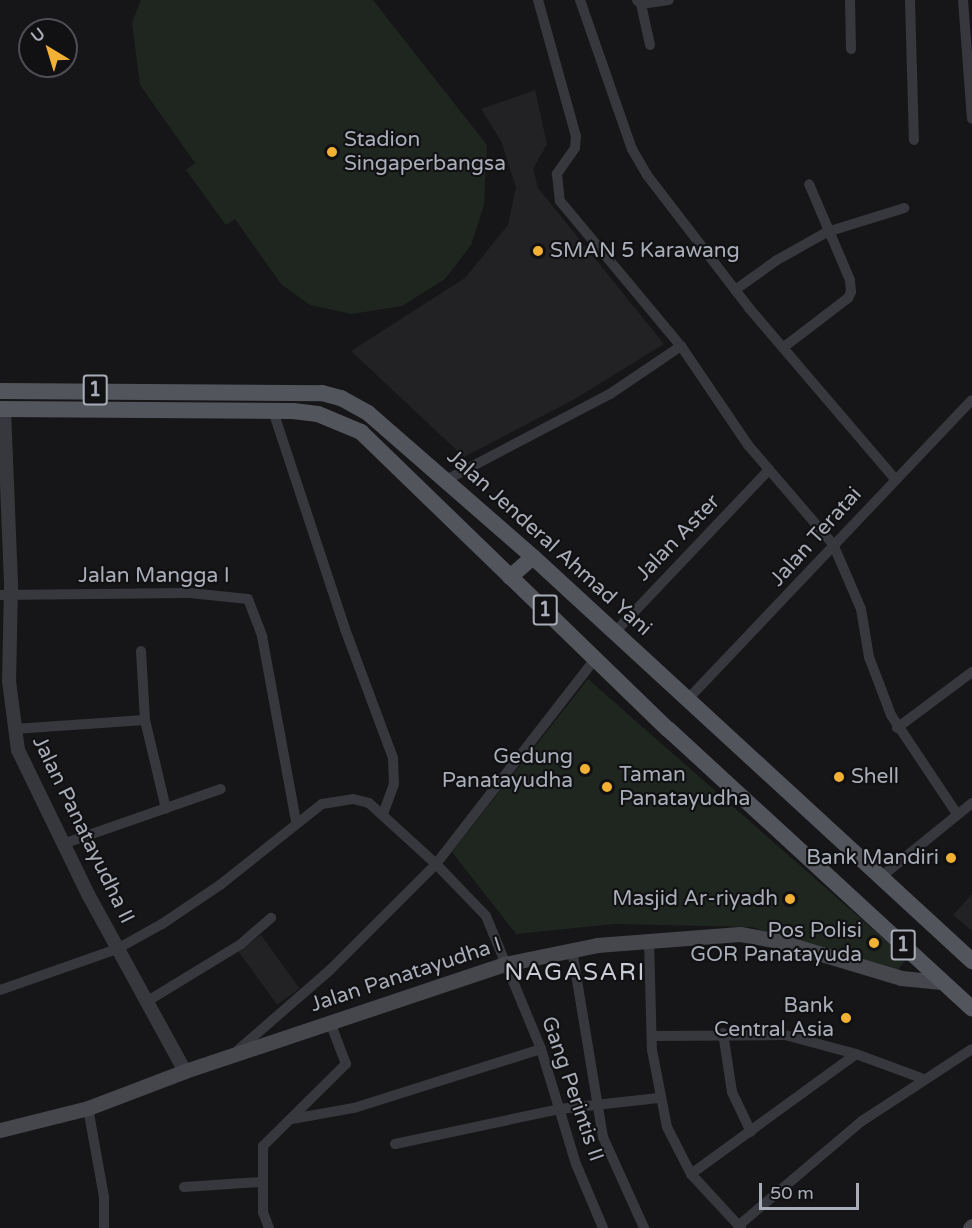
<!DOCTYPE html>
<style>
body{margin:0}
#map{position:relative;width:972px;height:1228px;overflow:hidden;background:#161618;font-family:"Varela Round",sans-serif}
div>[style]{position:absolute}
.built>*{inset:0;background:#222225;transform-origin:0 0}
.green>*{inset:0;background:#1e261f}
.minor>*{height:10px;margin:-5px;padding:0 5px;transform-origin:5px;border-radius:5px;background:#37383d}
.tertiary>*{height:14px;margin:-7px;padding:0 7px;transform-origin:7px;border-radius:7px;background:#37383d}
.secondary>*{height:15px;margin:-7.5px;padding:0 7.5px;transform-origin:7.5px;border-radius:7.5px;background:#45474d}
.primary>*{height:16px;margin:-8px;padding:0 8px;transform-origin:8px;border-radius:8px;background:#53555c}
.dots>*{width:16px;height:16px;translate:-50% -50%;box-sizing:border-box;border:3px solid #111113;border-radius:50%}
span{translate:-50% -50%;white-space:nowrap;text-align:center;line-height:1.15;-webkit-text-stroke:4.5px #111113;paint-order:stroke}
.shield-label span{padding:2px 4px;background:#111113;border:2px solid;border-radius:4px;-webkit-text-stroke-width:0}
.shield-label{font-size:20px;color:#a8adb8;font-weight:700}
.poi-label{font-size:21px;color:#a8adb8}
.left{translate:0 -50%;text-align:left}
.right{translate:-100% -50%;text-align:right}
.street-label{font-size:21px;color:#a8adb8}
.quarter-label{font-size:24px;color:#c9ccd4;letter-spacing:1.5px}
.north{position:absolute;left:18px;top:18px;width:60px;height:60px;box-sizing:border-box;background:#111113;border:2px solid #4d4f55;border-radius:50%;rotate:322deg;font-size:16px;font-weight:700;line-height:24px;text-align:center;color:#a8adb8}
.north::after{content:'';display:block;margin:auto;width:21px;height:27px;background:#f2b134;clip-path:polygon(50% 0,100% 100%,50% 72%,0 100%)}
.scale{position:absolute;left:759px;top:1183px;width:100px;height:27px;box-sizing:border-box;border:3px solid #a8adb8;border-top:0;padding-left:8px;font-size:18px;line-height:21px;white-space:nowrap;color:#a8adb8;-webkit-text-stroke:4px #111113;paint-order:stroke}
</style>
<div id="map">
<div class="built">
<div style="clip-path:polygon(535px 90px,547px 144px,533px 169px,538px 188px,664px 344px,573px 400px,464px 457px,351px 351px,465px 278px,508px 225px,516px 187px,501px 141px,481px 109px)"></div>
<div style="clip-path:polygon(972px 894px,972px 931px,953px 915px)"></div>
<div style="left:261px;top:935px;width:66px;height:28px;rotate:54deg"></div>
</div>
<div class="green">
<div style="clip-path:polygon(141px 0,373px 0,487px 145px,484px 205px,471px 245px,445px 279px,402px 306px,352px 314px,310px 305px,281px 284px,235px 219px,226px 225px,186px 170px,195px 163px,140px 85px,132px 23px)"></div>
<div style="clip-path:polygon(588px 679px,901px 954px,906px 960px,896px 972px,752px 927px,615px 924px,516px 934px,452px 852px)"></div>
</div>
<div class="minor">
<div style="left:538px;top:0;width:141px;rotate:74.4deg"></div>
<div style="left:576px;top:136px;width:12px;rotate:95deg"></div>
<div style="left:575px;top:148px;width:32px;rotate:125deg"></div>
<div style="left:557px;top:174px;width:27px;rotate:84deg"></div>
<div style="left:560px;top:201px;width:189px;rotate:50.2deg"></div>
<div style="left:681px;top:346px;width:120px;rotate:55.9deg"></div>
<div style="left:748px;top:445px;width:130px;rotate:49.4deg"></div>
<div style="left:833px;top:544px;width:71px;rotate:66.7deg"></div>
<div style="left:861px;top:609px;width:49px;rotate:80.5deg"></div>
<div style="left:869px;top:657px;width:62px;rotate:69.2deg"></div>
<div style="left:891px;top:715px;width:119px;rotate:56.3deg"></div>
<div style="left:580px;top:0;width:158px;rotate:70.8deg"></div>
<div style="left:632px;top:149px;width:30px;rotate:60deg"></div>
<div style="left:647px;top:175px;width:168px;rotate:52.5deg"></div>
<div style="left:749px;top:308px;width:225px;rotate:49.5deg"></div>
<div style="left:637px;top:0;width:6px;rotate:45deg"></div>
<div style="left:641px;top:4px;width:28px;rotate:-8deg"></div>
<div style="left:850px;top:0;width:49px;rotate:88.8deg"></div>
<div style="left:910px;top:0;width:140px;rotate:88.4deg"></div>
<div style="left:963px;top:0;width:119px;rotate:85.7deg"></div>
<div style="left:641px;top:4px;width:42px;rotate:77.6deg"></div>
<div style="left:735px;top:290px;width:52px;rotate:-35.5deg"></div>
<div style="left:777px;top:260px;width:57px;rotate:-29.2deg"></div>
<div style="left:827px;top:232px;width:81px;rotate:-17.3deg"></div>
<div style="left:784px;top:347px;width:81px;rotate:-37.4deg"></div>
<div style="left:848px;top:298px;width:7px;rotate:-63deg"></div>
<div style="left:851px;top:292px;width:12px;rotate:-95deg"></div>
<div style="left:850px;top:280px;width:104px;rotate:-113.1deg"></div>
<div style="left:273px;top:411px;width:230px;rotate:71.7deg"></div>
<div style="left:345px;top:629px;width:138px;rotate:69.6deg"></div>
<div style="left:393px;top:758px;width:26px;rotate:88deg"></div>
<div style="left:394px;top:784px;width:33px;rotate:110deg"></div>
<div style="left:446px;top:480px;width:185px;rotate:-27.7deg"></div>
<div style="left:610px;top:394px;width:86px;rotate:-34.1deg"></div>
<div style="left:0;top:595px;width:190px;rotate:-0.6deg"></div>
<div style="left:190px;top:593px;width:58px;rotate:5.9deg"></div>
<div style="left:248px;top:599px;width:40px;rotate:69deg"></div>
<div style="left:262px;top:636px;width:189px;rotate:79.6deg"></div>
<div style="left:615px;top:632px;width:224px;rotate:-46.5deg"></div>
<div style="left:141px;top:651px;width:69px;rotate:86.7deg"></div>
<div style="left:145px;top:720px;width:91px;rotate:76.7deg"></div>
<div style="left:688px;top:699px;width:412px;rotate:-46.5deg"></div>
<div style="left:897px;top:728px;width:94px;rotate:-36.7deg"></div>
<div style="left:14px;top:729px;width:131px;rotate:-3.9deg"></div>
<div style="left:63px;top:844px;width:167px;rotate:-19.2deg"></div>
<div style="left:882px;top:876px;width:116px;rotate:-39deg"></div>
<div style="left:649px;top:939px;width:111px;rotate:88.5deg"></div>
<div style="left:652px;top:1050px;width:78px;rotate:79deg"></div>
<div style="left:667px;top:1127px;width:53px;rotate:62.9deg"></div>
<div style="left:691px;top:1174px;width:74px;rotate:47.2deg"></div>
<div style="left:572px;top:950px;width:190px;rotate:80.6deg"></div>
<div style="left:603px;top:1137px;width:100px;rotate:65.7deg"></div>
<div style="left:0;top:990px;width:124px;rotate:-19.3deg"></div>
<div style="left:117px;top:949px;width:51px;rotate:-29.1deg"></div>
<div style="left:162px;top:924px;width:70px;rotate:-33.9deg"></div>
<div style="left:220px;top:885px;width:130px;rotate:-38.5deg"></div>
<div style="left:322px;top:804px;width:31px;rotate:-9deg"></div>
<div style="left:353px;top:799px;width:16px;rotate:14deg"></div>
<div style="left:369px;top:803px;width:91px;rotate:42.3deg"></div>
<div style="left:436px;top:864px;width:72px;rotate:46.1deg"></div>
<div style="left:486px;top:916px;width:144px;rotate:67.5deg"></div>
<div style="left:541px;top:1049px;width:120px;rotate:73.1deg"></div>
<div style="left:576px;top:1164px;width:69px;rotate:67.1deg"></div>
<div style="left:146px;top:1002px;width:111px;rotate:-31.4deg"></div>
<div style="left:241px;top:944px;width:40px;rotate:-41deg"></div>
<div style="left:723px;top:1033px;width:60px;rotate:81.3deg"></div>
<div style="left:732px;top:1092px;width:44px;rotate:64.6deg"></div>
<div style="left:652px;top:1036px;width:133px;rotate:-0.4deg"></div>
<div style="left:785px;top:1035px;width:73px;rotate:15deg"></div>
<div style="left:238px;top:1050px;width:121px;rotate:-41deg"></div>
<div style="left:329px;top:971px;width:151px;rotate:-45deg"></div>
<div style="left:436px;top:864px;width:261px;rotate:-52.2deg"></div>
<div style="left:88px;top:1108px;width:90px;rotate:79.8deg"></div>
<div style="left:104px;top:1197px;width:31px;rotate:90deg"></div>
<div style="left:292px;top:1119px;width:63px;rotate:-10.1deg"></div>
<div style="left:354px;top:1108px;width:196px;rotate:-17.5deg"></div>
<div style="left:395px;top:1144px;width:168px;rotate:-12deg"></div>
<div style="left:559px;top:1109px;width:100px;rotate:-6.3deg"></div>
<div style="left:691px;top:1174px;width:204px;rotate:-36deg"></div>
<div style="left:856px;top:1054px;width:72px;rotate:20.2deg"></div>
<div style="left:184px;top:1187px;width:78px;rotate:-3.7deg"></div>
<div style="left:738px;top:1226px;width:162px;rotate:-40.3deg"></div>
<div style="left:862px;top:1121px;width:131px;rotate:-33.2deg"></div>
<div style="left:269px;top:1228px;width:17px;rotate:-111deg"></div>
<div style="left:263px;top:1212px;width:66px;rotate:-90deg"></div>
<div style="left:263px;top:1146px;width:117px;rotate:-44.7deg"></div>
<div style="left:346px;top:1064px;width:45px;rotate:-110.9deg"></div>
</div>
<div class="tertiary">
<div style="left:4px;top:409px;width:178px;rotate:87.7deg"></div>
<div style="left:11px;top:587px;width:94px;rotate:91.2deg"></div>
<div style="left:9px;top:681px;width:70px;rotate:82.6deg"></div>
<div style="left:18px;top:750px;width:162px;rotate:64.1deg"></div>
<div style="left:89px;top:896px;width:200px;rotate:61.3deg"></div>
</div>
<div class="secondary">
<div style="left:0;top:1130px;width:91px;rotate:-14deg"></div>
<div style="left:88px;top:1108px;width:104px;rotate:-20.9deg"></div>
<div style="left:185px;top:1071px;width:336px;rotate:-18.5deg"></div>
<div style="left:504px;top:964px;width:95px;rotate:-11.5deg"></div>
<div style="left:597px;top:945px;width:143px;rotate:-4.4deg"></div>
<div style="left:740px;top:934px;width:39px;rotate:10deg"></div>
<div style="left:778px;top:941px;width:128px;rotate:16.7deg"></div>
<div style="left:901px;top:978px;width:41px;rotate:5.6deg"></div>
<div style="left:970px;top:1228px;width:3px;rotate:-45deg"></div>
</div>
<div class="primary">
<div style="left:0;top:391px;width:322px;rotate:0.4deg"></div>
<div style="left:322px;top:393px;width:20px;rotate:15deg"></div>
<div style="left:341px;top:398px;width:31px;rotate:29deg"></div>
<div style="left:368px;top:413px;width:219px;rotate:41.1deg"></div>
<div style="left:533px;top:557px;width:597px;rotate:42.62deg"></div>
<div style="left:0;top:409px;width:293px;rotate:0.4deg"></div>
<div style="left:293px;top:411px;width:25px;rotate:7deg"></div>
<div style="left:318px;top:414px;width:47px;rotate:22.7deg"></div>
<div style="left:361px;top:432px;width:427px;rotate:44.1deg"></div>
<div style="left:668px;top:729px;width:413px;rotate:42.6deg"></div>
<div style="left:510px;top:577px;width:30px;rotate:-41deg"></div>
</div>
<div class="dots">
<div style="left:332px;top:152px;background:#f2b134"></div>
<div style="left:538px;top:251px;background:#f2b134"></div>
<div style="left:585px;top:769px;background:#f2b134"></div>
<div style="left:839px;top:777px;background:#f2b134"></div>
<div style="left:607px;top:787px;background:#f2b134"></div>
<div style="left:951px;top:858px;background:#f2b134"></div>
<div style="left:790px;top:899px;background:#f2b134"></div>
<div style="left:874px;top:943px;background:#f2b134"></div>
<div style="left:846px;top:1018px;background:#f2b134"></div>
</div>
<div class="shield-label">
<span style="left:95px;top:390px">1</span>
<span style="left:545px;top:610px">1</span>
<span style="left:903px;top:945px">1</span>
</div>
<div class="poi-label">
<span class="left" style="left:344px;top:152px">Stadion<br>Singaperbangsa</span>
<span class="left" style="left:550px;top:251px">SMAN 5 Karawang</span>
<span class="right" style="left:573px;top:769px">Gedung<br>Panatayudha</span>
<span class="left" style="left:619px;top:787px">Taman<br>Panatayudha</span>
<span class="left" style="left:851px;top:777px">Shell</span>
<span class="right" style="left:939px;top:858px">Bank Mandiri</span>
<span class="right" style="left:778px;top:899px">Masjid Ar-riyadh</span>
<span class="right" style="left:862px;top:943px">Pos Polisi<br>GOR Panatayuda</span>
<span class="right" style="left:834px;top:1018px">Bank<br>Central Asia</span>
</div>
<div class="street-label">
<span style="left:816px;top:537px;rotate:-48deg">Jalan Teratai</span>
<span style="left:678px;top:538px;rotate:-46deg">Jalan Aster</span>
<span style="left:549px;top:543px;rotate:42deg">Jalan Jenderal Ahmad Yani</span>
<span style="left:154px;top:576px">Jalan Mangga I</span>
<span style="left:83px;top:830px;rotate:64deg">Jalan Panatayudha II</span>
<span style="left:406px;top:975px;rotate:-18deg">Jalan Panatayudha I</span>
<span style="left:572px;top:1089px;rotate:71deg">Gang Perintis II</span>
</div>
<div class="quarter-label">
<span style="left:575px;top:973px">NAGASARI</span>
</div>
<div class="north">U</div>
<div class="scale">50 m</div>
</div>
